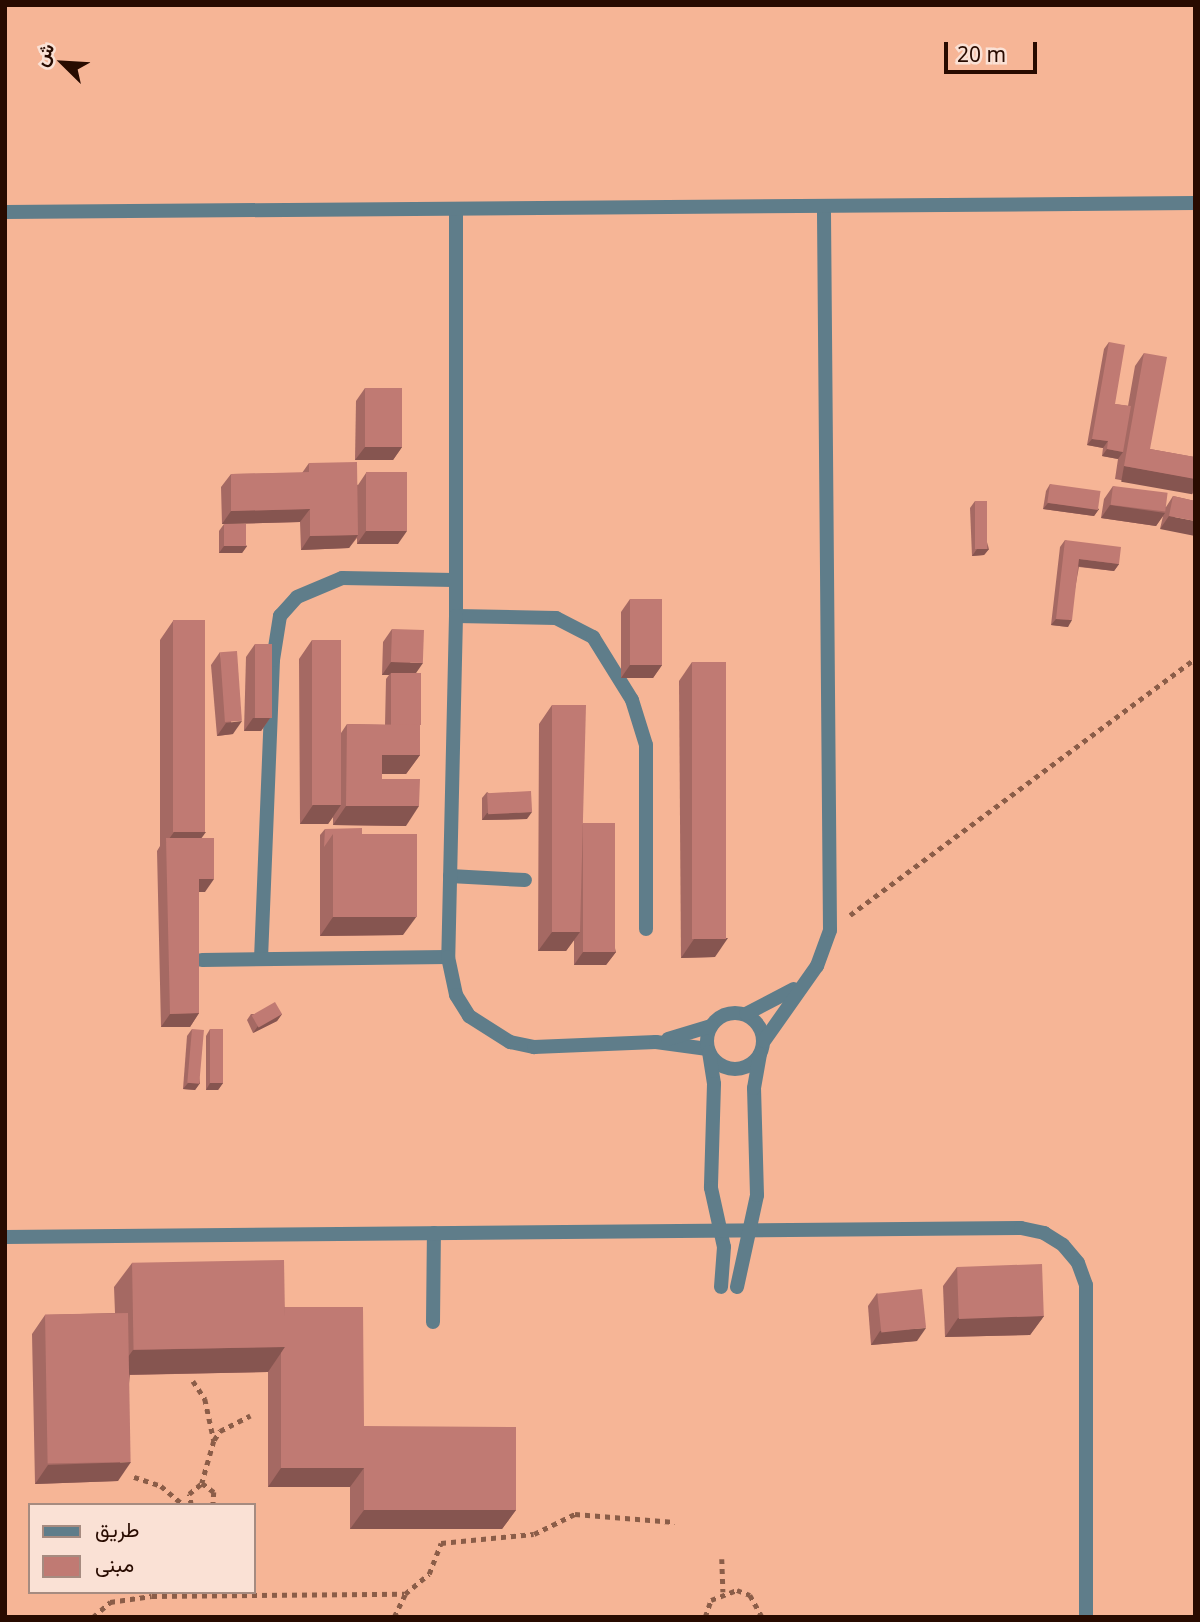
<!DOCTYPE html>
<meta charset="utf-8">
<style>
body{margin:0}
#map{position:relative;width:1200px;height:1622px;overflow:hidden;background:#f6b596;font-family:"Noto Sans",Vazirmatn,sans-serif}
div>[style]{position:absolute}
.path>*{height:4.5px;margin-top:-2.25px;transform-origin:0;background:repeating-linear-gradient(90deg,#8b5d48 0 5px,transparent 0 10px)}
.service>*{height:14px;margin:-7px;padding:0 7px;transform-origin:7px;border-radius:7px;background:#5f7d8a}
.minor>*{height:14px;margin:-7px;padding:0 7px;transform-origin:7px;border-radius:7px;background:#5f7d8a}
.minor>.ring{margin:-7px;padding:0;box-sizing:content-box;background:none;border:14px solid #5f7d8a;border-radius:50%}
.tertiary>*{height:14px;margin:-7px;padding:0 7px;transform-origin:7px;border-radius:7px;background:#5f7d8a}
.wall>*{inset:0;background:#a56963}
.shaded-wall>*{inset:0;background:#865550;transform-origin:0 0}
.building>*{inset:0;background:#c07a73;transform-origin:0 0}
span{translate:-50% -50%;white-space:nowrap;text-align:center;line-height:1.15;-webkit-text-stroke:5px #fae1d5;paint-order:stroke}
.frame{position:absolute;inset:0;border:7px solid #280b00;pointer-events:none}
.legend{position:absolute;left:28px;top:1503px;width:228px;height:91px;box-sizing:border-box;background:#fae1d5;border:2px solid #a68b80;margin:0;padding:9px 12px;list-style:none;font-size:21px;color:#280b00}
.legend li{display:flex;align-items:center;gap:14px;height:35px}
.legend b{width:35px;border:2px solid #a68b80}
.north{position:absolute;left:28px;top:28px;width:70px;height:70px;-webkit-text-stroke:5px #fae1d5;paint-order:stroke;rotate:294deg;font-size:19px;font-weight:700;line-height:28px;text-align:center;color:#280b00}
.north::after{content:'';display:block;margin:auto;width:24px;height:32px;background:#280b00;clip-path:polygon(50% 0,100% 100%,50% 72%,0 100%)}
.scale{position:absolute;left:944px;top:42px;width:93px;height:32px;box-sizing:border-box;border:4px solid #280b00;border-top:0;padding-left:9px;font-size:21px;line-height:24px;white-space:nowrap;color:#280b00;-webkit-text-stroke:5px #fae1d5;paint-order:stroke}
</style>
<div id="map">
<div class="path">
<div style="left:850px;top:915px;width:430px;rotate:-36.6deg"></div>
<div style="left:193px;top:1381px;width:22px;rotate:56deg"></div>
<div style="left:205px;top:1399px;width:43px;rotate:77.9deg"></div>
<div style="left:214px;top:1441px;width:44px;rotate:105.9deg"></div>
<div style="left:214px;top:1440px;width:11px;rotate:-56deg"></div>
<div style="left:220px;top:1431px;width:34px;rotate:-27deg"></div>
<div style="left:134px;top:1477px;width:28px;rotate:18deg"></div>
<div style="left:161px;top:1486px;width:30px;rotate:40deg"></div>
<div style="left:191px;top:1505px;width:11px;rotate:-100deg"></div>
<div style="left:189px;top:1494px;width:17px;rotate:-40deg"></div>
<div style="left:202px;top:1483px;width:15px;rotate:37deg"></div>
<div style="left:214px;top:1492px;width:13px;rotate:94deg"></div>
<div style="left:722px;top:1559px;width:33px;rotate:88deg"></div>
<div style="left:93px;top:1617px;width:23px;rotate:-41deg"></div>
<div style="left:110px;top:1602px;width:42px;rotate:-8.1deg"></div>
<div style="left:152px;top:1596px;width:252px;rotate:-0.5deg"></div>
<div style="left:394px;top:1617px;width:25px;rotate:-64deg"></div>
<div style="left:405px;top:1594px;width:31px;rotate:-40deg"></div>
<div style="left:429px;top:1574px;width:33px;rotate:-69deg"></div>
<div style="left:441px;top:1543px;width:93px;rotate:-5.5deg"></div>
<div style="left:534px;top:1534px;width:46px;rotate:-26deg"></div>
<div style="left:575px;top:1514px;width:100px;rotate:4.6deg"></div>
<div style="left:705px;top:1617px;width:18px;rotate:-71deg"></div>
<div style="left:711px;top:1600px;width:28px;rotate:-21deg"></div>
<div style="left:737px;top:1590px;width:14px;rotate:21deg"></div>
<div style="left:750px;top:1595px;width:25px;rotate:61deg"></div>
</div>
<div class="service">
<div style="left:456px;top:616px;width:100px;rotate:1.1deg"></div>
<div style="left:556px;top:618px;width:42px;rotate:27.2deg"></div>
<div style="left:593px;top:637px;width:74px;rotate:58.2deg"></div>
<div style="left:632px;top:700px;width:47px;rotate:72.7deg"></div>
<div style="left:646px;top:745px;width:184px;rotate:90deg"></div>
<div style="left:450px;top:876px;width:75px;rotate:3.1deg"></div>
<div style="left:261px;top:959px;width:299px;rotate:-87.7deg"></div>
<div style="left:273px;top:660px;width:45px;rotate:-81deg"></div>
<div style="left:280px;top:616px;width:25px;rotate:-48deg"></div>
<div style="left:297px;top:597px;width:49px;rotate:-22.9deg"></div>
<div style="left:342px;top:578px;width:112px;rotate:1deg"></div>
<div style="left:202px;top:960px;width:246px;rotate:-0.7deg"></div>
<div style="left:433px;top:1322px;width:89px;rotate:-89.4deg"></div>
</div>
<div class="minor">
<div style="left:456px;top:209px;width:407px;rotate:90deg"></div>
<div style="left:456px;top:616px;width:341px;rotate:91.3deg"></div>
<div style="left:448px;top:957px;width:39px;rotate:78deg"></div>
<div style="left:456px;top:995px;width:25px;rotate:58deg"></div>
<div style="left:469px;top:1016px;width:49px;rotate:32.4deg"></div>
<div style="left:510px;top:1042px;width:25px;rotate:12deg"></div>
<div style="left:534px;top:1047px;width:122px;rotate:-2.3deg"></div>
<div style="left:656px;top:1042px;width:52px;rotate:7.7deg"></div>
<div class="ring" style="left:707px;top:1013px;width:42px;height:42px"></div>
<div style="left:746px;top:1014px;width:54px;rotate:-27.5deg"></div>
<div style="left:668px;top:1039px;width:45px;rotate:-16.8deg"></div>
<div style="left:764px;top:1041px;width:92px;rotate:-54.8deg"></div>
<div style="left:817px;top:966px;width:38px;rotate:-70deg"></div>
<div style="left:830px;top:930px;width:723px;rotate:-90.48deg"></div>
<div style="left:709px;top:1052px;width:32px;rotate:81deg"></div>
<div style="left:714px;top:1084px;width:104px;rotate:91.7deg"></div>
<div style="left:711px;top:1188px;width:60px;rotate:77.6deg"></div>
<div style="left:724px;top:1247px;width:40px;rotate:94.3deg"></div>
<div style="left:5px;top:1237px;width:1016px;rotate:-0.51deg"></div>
<div style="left:1021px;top:1228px;width:24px;rotate:12deg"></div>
<div style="left:1044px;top:1233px;width:22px;rotate:32deg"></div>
<div style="left:1063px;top:1245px;width:23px;rotate:50deg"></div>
<div style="left:1078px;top:1263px;width:23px;rotate:70deg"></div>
<div style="left:1086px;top:1285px;width:332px;rotate:90deg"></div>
<div style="left:737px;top:1287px;width:94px;rotate:-77.7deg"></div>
<div style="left:757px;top:1195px;width:107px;rotate:-91.6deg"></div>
<div style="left:754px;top:1088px;width:34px;rotate:-80deg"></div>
</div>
<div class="tertiary">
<div style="left:5px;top:212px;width:1190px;rotate:-0.43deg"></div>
</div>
<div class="wall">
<div style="clip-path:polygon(1109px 342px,1115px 404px,1128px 406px,1135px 366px,1144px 353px,1150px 449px,1194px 457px,1195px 454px,1195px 494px,1115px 479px,1118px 459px,1102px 456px,1103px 448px,1087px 445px,1104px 349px)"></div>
<div style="clip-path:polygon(365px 388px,402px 447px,393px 460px,355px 460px,356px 401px)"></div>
<div style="clip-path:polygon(309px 463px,358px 485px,366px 473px,398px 544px,357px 544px,357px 538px,349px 548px,301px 550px,300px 522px,222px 524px,221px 487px,231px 474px,302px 473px)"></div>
<div style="clip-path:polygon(1050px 484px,1099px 509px,1094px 516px,1043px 509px,1046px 491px)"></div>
<div style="clip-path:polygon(1113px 486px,1166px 507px,1173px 496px,1195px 501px,1160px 529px,1163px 516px,1156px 526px,1101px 518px,1104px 499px)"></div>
<div style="clip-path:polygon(975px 501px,989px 549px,984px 555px,972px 556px,970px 508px)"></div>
<div style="clip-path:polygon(224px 524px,247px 546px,242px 553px,219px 553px,219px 531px)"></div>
<div style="clip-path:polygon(1065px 540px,1119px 564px,1114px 571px,1079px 567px,1068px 627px,1051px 625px,1060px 547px)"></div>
<div style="clip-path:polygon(630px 599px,662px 665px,653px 678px,621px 678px,621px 612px)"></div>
<div style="clip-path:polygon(173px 621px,201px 838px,205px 892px,199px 892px,199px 1013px,190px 1027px,161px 1027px,157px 851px,160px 846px,160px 640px)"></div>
<div style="clip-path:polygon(392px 629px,416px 673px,420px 755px,406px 774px,382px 774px,382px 779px,406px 826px,333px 825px,333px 817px,328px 824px,300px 824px,299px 659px,312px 640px,341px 733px,347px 724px,385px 725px,386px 679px,389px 675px,382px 675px,383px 642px)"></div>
<div style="clip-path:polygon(255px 644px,270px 718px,261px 731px,244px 731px,246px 657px)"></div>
<div style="clip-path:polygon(220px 652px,233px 734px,217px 736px,211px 665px)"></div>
<div style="clip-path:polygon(692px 662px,715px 957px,681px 958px,679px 681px)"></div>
<div style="clip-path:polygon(552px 705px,616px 952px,606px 965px,574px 965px,574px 940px,566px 951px,538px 951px,539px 724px)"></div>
<div style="clip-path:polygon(487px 792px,527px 819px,482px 820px,482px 798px)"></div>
<div style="clip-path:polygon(325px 829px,362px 834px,403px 935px,320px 936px,320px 835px)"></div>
<div style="clip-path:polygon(251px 1014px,282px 1014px,277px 1021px,253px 1033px,247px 1020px)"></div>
<div style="clip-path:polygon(192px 1029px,200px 1083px,195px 1090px,183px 1089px,187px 1036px)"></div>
<div style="clip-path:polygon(210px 1029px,223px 1083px,218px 1090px,206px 1090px,206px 1036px)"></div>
<div style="clip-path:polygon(132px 1263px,285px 1307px,364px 1426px,516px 1510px,502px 1529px,350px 1529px,350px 1487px,268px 1487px,268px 1372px,130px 1375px,118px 1481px,35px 1484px,32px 1334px,45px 1315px,115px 1313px,114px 1287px)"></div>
<div style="clip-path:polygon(957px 1267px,1044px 1316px,1030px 1335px,945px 1337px,943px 1286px)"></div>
<div style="clip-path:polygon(877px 1293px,917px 1341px,871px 1345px,868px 1306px)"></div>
</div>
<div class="shaded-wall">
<div style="clip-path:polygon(1092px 439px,1108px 441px,1103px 448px,1087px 445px)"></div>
<div style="clip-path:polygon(365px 447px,402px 447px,393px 460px,355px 460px)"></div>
<div style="clip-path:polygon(1107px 449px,1123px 452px,1118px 459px,1102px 456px)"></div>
<div style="left:1124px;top:466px;width:72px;height:16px;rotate:10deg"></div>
<div style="clip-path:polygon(1048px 503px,1099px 509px,1094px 516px,1043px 509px)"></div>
<div style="clip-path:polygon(1110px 505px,1165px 513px,1156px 526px,1101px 518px)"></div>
<div style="clip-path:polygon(310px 509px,300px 522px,222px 524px,231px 511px)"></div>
<div style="clip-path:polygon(1169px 516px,1195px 521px,1195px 536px,1160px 529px)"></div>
<div style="clip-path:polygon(366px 531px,407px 531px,398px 544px,357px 544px)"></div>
<div style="clip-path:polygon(358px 535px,349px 548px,301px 550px,310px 536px)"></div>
<div style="clip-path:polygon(224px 546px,247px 546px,242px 553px,219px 553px)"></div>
<div style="clip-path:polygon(977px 549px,989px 549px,984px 555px,972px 556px)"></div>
<div style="clip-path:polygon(1079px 559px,1119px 564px,1114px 571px,1075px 566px)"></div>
<div style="clip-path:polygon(1056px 619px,1072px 620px,1068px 627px,1051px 625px)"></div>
<div style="clip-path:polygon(391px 662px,423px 663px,414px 676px,391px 673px,389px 675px,382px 675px)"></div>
<div style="clip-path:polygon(630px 665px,662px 665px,653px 678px,621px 678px)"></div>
<div style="clip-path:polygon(253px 718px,270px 718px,261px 731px,244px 731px)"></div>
<div style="clip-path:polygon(242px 721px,233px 734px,217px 736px,226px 723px)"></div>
<div style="clip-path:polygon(382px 755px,420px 755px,406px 774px,369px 774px)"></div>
<div style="clip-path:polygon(313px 805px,341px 805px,328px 824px,300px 824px)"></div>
<div style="clip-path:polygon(346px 806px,419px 806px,406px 826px,333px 825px)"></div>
<div style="clip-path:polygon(532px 812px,527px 819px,482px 820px,487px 813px)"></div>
<div style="clip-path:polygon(174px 832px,206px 832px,192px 851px,166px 843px)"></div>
<div style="clip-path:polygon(199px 879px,214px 879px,205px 892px,189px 892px)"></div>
<div style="clip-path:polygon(417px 916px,403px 935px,320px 936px,333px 917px)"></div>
<div style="clip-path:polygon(552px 932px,580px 932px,566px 951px,538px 951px)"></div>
<div style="clip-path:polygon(728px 938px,715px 957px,681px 958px,694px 939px)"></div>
<div style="clip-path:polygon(583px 952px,616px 952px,606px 965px,574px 965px)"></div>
<div style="clip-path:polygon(199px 1013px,190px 1027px,161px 1027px,170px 1014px)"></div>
<div style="clip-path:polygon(282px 1014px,277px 1021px,253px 1033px,258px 1026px)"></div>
<div style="clip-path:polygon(188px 1083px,200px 1083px,195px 1090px,183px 1089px)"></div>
<div style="clip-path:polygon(210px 1083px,223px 1083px,218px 1090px,206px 1090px)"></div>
<div style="clip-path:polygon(1044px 1316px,1030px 1335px,945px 1337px,958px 1318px)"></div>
<div style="clip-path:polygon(926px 1328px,917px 1341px,871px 1345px,880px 1331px)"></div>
<div style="clip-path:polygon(285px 1347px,268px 1372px,115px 1375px,133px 1350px)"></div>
<div style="clip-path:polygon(131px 1462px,118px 1481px,35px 1484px,48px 1465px)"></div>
<div style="clip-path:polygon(281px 1468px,364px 1468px,350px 1487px,268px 1487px)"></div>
<div style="clip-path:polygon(364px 1510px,516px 1510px,502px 1529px,350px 1529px)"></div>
</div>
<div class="building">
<div style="clip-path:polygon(1109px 342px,1125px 345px,1115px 404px,1131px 406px,1123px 452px,1107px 449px,1108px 441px,1092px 439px)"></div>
<div style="clip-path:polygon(1144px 353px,1167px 357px,1150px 449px,1195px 457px,1195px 479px,1124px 466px)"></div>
<div style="left:365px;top:388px;width:37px;height:59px"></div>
<div style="clip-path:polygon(357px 462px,358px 535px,310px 536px,310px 509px,231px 511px,231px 474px,309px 472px,309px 463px)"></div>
<div style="left:407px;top:472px;width:59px;height:41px;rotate:90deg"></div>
<div style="left:1050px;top:484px;width:51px;height:19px;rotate:8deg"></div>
<div style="left:1113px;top:486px;width:55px;height:19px;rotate:7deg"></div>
<div style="clip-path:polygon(1173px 496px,1195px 501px,1195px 521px,1169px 516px)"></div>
<div style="left:975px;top:501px;width:12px;height:48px"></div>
<div style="left:224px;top:524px;width:22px;height:22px"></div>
<div style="clip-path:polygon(1065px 540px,1121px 547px,1119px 564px,1079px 559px,1072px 620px,1056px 619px)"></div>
<div style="left:630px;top:599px;width:32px;height:66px"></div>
<div style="left:205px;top:620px;width:212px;height:32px;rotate:90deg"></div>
<div style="left:392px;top:629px;width:32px;height:33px;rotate:2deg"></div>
<div style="left:312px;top:640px;width:29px;height:165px"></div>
<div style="left:255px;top:644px;width:17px;height:74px"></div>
<div style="left:237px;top:651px;width:70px;height:17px;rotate:86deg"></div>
<div style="left:692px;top:662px;width:34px;height:277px"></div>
<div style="left:391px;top:673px;width:30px;height:52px"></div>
<div style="clip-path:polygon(552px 705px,586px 705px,580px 932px,552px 932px)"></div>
<div style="clip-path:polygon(347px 724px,420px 725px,420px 755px,382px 755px,382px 779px,420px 779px,419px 806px,346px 806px)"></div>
<div style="left:531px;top:791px;width:21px;height:44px;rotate:87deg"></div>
<div style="left:615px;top:823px;width:129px;height:32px;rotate:90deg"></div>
<div style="clip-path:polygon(362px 828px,362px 834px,333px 834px,324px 847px,325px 829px)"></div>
<div style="left:333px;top:834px;width:84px;height:83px"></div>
<div style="clip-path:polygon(166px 838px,214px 838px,214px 879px,199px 879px,199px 1013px,170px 1014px)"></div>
<div style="left:275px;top:1002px;width:14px;height:27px;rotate:60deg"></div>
<div style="left:192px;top:1029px;width:12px;height:54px;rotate:5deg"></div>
<div style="left:210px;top:1029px;width:13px;height:54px"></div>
<div style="left:284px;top:1260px;width:87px;height:152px;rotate:89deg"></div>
<div style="left:1042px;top:1264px;width:52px;height:85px;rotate:88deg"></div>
<div style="left:922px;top:1289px;width:39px;height:45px;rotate:84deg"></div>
<div style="clip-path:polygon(285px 1307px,363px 1307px,364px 1426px,516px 1427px,516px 1510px,364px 1510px,364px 1468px,281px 1468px,281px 1353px,285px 1347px)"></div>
<div style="left:128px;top:1313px;width:149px;height:83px;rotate:89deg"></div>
<div style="clip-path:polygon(5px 1433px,6px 1433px,7px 1515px,5px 1515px)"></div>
</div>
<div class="frame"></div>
<ul class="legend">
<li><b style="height:9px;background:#5f7d8a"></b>طريق</li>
<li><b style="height:19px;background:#c07a73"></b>مبنى</li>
</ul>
<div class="north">ش</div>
<div class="scale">20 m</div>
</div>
